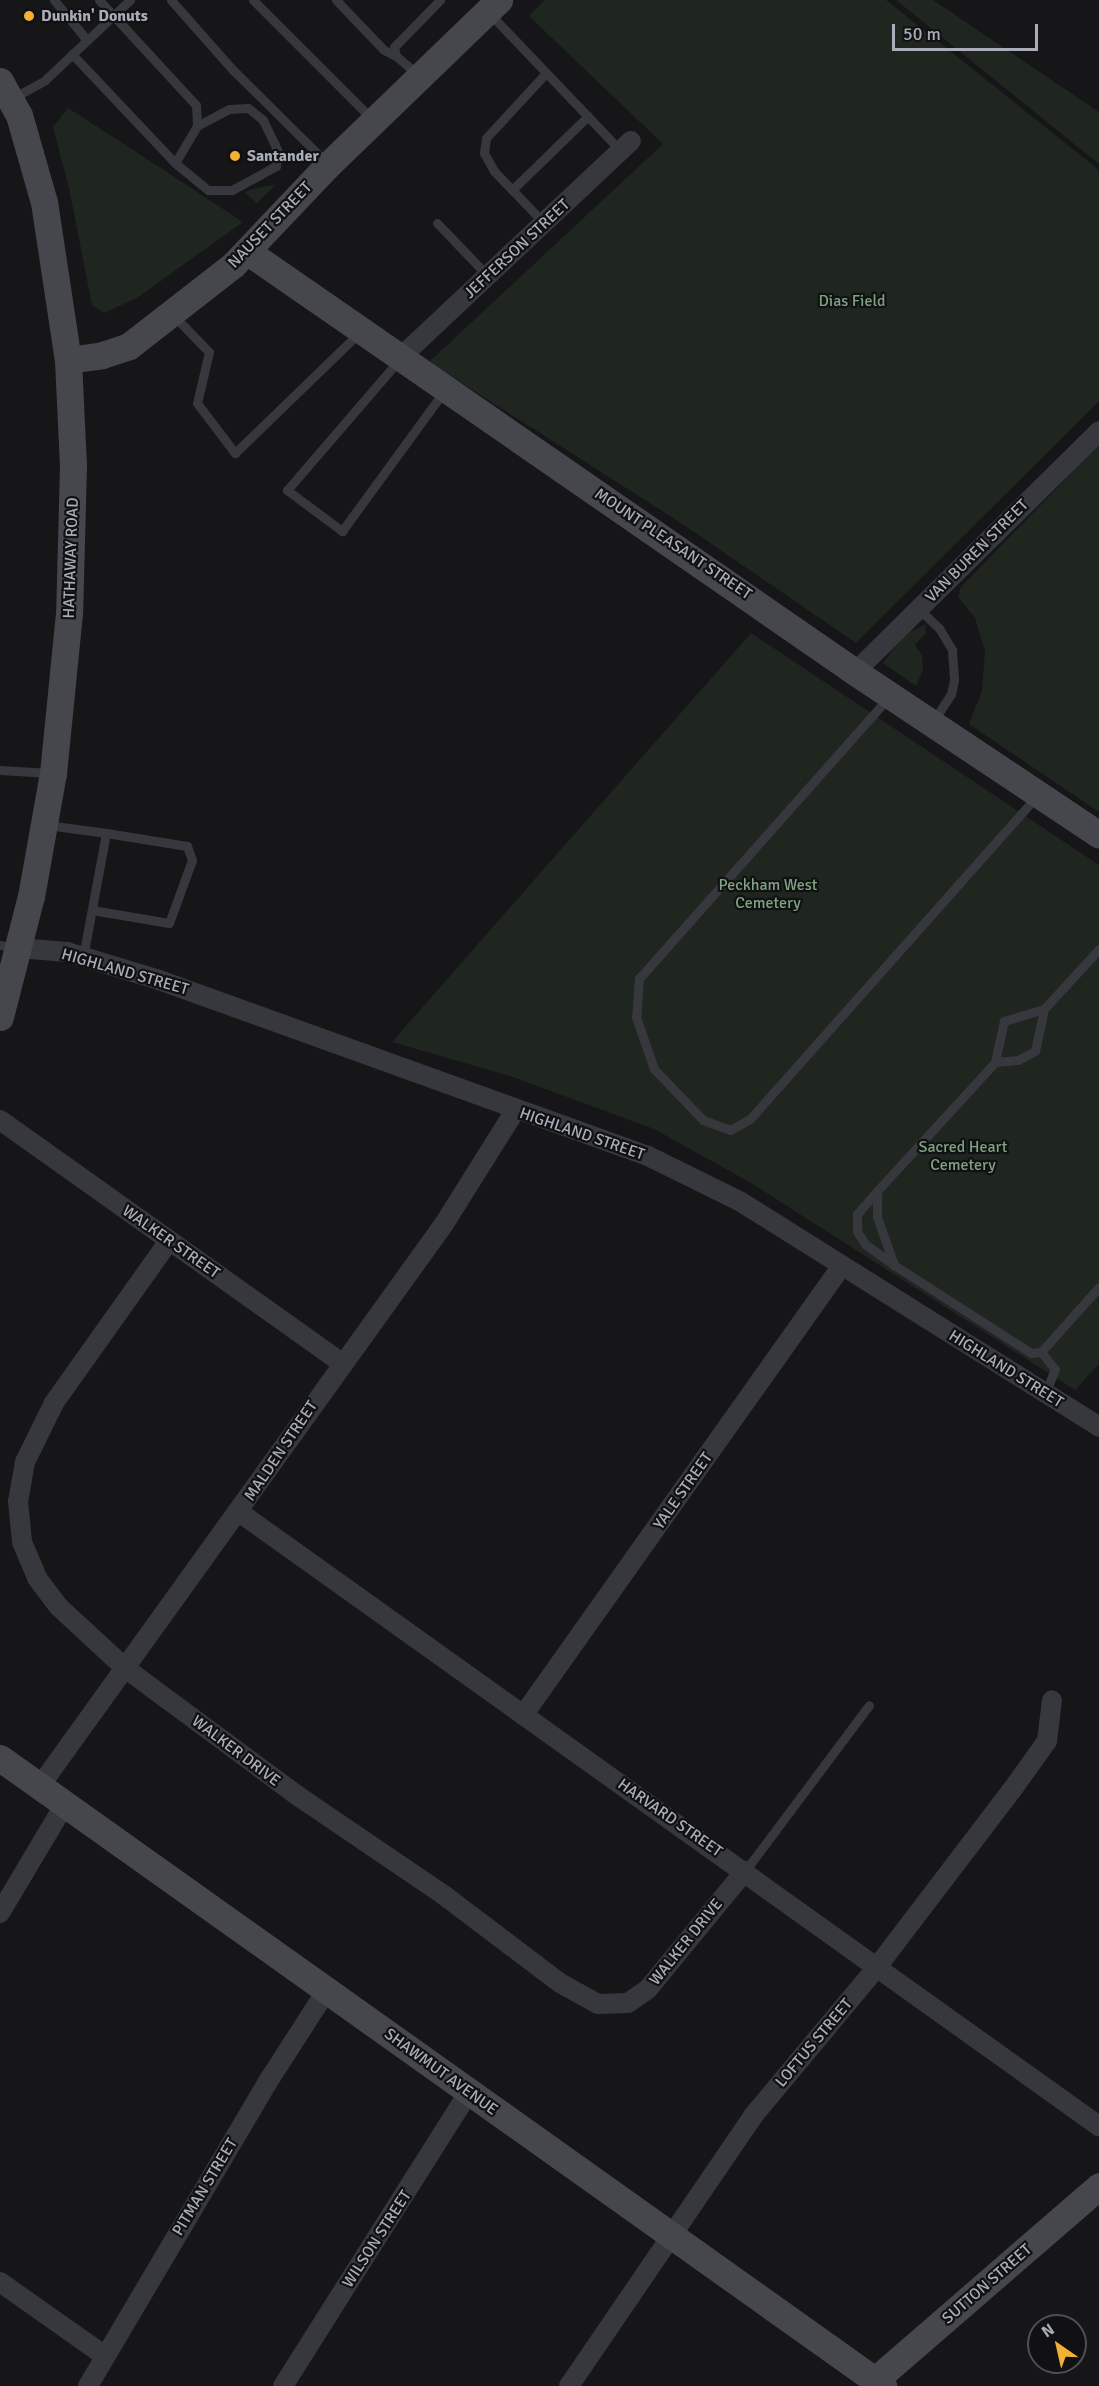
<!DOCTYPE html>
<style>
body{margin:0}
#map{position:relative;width:1099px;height:2386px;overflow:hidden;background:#161618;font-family:Signika,sans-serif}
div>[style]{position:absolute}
.green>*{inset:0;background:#1e261f}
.lane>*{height:9px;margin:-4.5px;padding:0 4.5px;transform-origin:4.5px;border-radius:4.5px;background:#37383d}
.street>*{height:20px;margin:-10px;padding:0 10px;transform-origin:10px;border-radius:10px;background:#37383d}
.secondary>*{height:27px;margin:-13.5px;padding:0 13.5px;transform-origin:13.5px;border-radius:13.5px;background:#45474d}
.dots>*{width:16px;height:16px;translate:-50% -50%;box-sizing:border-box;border:3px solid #111113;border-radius:50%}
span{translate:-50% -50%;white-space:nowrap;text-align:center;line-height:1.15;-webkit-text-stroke:4.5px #111113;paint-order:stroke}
.poi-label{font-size:16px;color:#a8adb8;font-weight:700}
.left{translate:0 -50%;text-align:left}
.street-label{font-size:16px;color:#a8adb8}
.park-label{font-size:16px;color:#7fa381}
.north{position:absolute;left:1027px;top:2314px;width:60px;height:60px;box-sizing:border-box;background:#111113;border:2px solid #4d4f55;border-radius:50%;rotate:326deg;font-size:16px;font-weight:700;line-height:24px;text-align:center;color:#a8adb8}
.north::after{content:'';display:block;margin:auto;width:21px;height:27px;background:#f2b134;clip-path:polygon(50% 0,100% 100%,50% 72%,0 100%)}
.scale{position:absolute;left:892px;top:24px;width:146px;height:27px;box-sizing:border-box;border:3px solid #a8adb8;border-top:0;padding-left:8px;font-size:18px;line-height:21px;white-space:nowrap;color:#a8adb8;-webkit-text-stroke:4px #111113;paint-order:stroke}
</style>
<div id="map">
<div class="green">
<div style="clip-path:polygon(545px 0,886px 0,1099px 170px,1099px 401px,856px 643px,684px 525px,429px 362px,663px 144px,529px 16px)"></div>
<div style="clip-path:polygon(896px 0,933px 0,1099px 112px,1099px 164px)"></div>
<div style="clip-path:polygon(68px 108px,124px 144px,243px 222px,137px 298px,104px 313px,92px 305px,69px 188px,53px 127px)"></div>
<div style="clip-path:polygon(275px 185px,257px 203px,244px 192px,265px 186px)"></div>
<div style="clip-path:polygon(1099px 445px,1099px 812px,969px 724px,982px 691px,985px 651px,975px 618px,958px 597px,961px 587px)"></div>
<div style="clip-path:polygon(926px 624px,925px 634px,915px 645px,922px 655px,923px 670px,916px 686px,883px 663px,904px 635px)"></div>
<div style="clip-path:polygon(751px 633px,1099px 865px,1099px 1364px,1075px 1390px,751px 1183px,654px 1129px,510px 1076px,392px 1042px)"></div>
</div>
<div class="lane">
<div style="left:54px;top:0;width:52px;rotate:50.5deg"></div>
<div style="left:99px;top:0;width:143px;rotate:47.3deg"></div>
<div style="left:196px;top:105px;width:21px;rotate:87deg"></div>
<div style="left:197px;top:126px;width:43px;rotate:120.7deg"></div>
<div style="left:171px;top:0;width:94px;rotate:48.5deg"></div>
<div style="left:233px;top:70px;width:132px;rotate:44.7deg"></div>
<div style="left:253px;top:0;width:168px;rotate:45deg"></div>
<div style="left:336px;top:0;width:69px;rotate:46.2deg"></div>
<div style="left:384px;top:50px;width:13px;rotate:27deg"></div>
<div style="left:489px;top:13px;width:191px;rotate:46.3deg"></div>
<div style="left:72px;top:54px;width:150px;rotate:46.6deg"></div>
<div style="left:175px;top:163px;width:43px;rotate:39.3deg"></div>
<div style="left:208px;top:190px;width:24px"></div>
<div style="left:232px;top:190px;width:50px;rotate:-28.6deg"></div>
<div style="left:276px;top:166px;width:14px;rotate:-82deg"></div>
<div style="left:278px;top:152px;width:8px;rotate:-113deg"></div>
<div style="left:275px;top:145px;width:28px;rotate:-116deg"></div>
<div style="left:263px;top:120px;width:19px;rotate:-141deg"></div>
<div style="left:248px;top:108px;width:19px;rotate:177deg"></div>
<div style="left:229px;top:109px;width:36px;rotate:152deg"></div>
<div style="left:418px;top:75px;width:29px;rotate:-139deg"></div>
<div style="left:396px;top:56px;width:9px;rotate:-103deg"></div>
<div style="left:394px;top:47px;width:66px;rotate:-45.6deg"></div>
<div style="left:13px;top:98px;width:37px;rotate:-29deg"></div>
<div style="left:45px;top:80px;width:117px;rotate:-43.3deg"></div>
<div style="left:512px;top:190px;width:106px;rotate:-44.2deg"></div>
<div style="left:437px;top:223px;width:74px;rotate:46.1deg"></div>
<div style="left:544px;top:223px;width:72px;rotate:-133.9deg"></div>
<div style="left:494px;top:171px;width:21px;rotate:-119deg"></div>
<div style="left:484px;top:153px;width:15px;rotate:-82deg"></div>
<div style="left:486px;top:138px;width:88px;rotate:-47.3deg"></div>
<div style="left:174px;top:316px;width:50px;rotate:45.8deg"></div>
<div style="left:209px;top:352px;width:52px;rotate:103.2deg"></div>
<div style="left:197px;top:403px;width:63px;rotate:52.8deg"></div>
<div style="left:235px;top:453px;width:174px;rotate:-44.1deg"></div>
<div style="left:399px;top:360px;width:172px;rotate:130.7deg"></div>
<div style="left:287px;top:490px;width:69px;rotate:36.7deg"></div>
<div style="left:342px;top:531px;width:175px;rotate:-53.9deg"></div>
<div style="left:919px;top:609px;width:28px;rotate:44deg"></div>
<div style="left:939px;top:628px;width:26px;rotate:59deg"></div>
<div style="left:952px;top:650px;width:30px;rotate:86deg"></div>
<div style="left:954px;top:680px;width:14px;rotate:102deg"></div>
<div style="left:951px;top:694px;width:31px;rotate:123deg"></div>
<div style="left:888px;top:698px;width:375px;rotate:131.6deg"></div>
<div style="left:639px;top:978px;width:39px;rotate:94deg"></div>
<div style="left:636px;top:1017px;width:55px;rotate:70.9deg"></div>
<div style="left:654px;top:1069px;width:71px;rotate:46.1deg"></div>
<div style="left:703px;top:1120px;width:29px;rotate:20deg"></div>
<div style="left:730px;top:1130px;width:23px;rotate:-29deg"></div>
<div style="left:750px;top:1119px;width:432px;rotate:-48.4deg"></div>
<div style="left:0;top:770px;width:50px;rotate:3.4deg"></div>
<div style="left:47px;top:825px;width:60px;rotate:7.7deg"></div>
<div style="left:106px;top:833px;width:126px;rotate:100.5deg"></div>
<div style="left:92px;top:910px;width:78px;rotate:9.6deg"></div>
<div style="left:169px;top:923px;width:67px;rotate:-69.9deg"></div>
<div style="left:192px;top:860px;width:15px;rotate:-110deg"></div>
<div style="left:187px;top:846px;width:82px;rotate:-170.9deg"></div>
<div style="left:0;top:945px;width:16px;rotate:11deg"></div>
<div style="left:1044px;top:1009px;width:81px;rotate:-47.5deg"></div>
<div style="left:877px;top:1191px;width:175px;rotate:-47.5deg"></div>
<div style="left:995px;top:1062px;width:23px;rotate:-5deg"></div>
<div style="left:1018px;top:1060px;width:19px;rotate:-28deg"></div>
<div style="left:1035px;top:1051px;width:43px;rotate:-77.9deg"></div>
<div style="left:1044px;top:1009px;width:42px;rotate:163.3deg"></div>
<div style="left:1004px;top:1021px;width:42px;rotate:102.4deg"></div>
<div style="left:894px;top:1265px;width:36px;rotate:-144deg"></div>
<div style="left:865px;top:1244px;width:15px;rotate:-122deg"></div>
<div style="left:857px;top:1231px;width:17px;rotate:-90deg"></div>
<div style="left:857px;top:1214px;width:30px;rotate:-49deg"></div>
<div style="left:877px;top:1191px;width:26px;rotate:90deg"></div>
<div style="left:877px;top:1217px;width:51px;rotate:70.5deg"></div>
<div style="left:894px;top:1265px;width:163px;rotate:32.7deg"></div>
<div style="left:1031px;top:1353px;width:10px;rotate:-6deg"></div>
<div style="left:1041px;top:1352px;width:22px;rotate:51deg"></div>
<div style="left:1055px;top:1369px;width:27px;rotate:112deg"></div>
<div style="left:1041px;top:1352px;width:87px;rotate:-48.3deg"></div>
<div style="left:745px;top:1871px;width:207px;rotate:-53.2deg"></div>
</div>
<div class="street">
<div style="left:402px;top:356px;width:314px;rotate:-43.2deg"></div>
<div style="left:855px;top:672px;width:343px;rotate:-44.6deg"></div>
<div style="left:18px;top:948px;width:49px;rotate:4.7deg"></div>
<div style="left:67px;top:952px;width:96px;rotate:16.9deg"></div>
<div style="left:159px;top:980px;width:520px;rotate:19.79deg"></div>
<div style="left:648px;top:1156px;width:104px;rotate:26.3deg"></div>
<div style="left:741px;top:1202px;width:423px;rotate:32.1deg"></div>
<div style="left:0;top:1120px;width:420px;rotate:35.4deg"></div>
<div style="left:169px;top:1241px;width:199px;rotate:125.4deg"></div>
<div style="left:54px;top:1403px;width:66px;rotate:116.2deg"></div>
<div style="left:25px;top:1462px;width:40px;rotate:100deg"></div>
<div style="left:18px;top:1501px;width:41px;rotate:84.4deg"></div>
<div style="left:22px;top:1542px;width:39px;rotate:67deg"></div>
<div style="left:37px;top:1578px;width:36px;rotate:53deg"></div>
<div style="left:59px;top:1607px;width:90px;rotate:42.7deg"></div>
<div style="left:125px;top:1668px;width:215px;rotate:36.5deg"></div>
<div style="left:298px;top:1796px;width:178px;rotate:34.2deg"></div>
<div style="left:445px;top:1896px;width:144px;rotate:37.1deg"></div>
<div style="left:560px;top:1983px;width:43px;rotate:28.9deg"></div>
<div style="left:598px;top:2004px;width:30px;rotate:-2deg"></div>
<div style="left:628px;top:2003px;width:24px;rotate:-35deg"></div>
<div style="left:648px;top:1989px;width:153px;rotate:-50.6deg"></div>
<div style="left:239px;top:1512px;width:1057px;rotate:35.53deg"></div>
<div style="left:524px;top:1714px;width:548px;rotate:-54.66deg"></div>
<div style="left:40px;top:1786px;width:692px;rotate:-54.29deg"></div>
<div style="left:444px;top:1224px;width:133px;rotate:-57.9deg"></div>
<div style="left:0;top:1913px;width:127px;rotate:-59.2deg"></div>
<div style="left:0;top:2282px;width:128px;rotate:35.2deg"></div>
<div style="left:88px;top:2386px;width:352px;rotate:-59.4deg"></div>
<div style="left:267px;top:2083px;width:111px;rotate:-57.2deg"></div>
<div style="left:283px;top:2386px;width:348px;rotate:-57.7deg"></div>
<div style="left:569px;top:2386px;width:327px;rotate:-55.7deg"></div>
<div style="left:753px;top:2116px;width:194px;rotate:-50.2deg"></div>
<div style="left:877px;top:1967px;width:223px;rotate:-52.7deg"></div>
<div style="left:1012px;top:1790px;width:60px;rotate:-54.5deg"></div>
<div style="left:1047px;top:1741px;width:41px;rotate:-83deg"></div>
</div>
<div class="secondary">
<div style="left:0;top:81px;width:39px;rotate:61deg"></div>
<div style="left:19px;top:115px;width:91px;rotate:74deg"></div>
<div style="left:44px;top:202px;width:160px;rotate:81.4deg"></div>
<div style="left:68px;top:360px;width:105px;rotate:87.3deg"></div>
<div style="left:73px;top:465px;width:148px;rotate:91.5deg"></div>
<div style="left:69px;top:613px;width:161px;rotate:95.7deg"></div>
<div style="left:53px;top:773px;width:125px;rotate:100.1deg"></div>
<div style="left:31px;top:896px;width:125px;rotate:104.4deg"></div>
<div style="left:248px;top:252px;width:738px;rotate:34.68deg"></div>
<div style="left:855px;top:672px;width:293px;rotate:33.7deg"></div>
<div style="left:68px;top:360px;width:34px;rotate:-8deg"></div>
<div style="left:102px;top:355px;width:28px;rotate:-18deg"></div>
<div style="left:129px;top:346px;width:132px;rotate:-37.9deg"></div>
<div style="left:233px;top:265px;width:138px;rotate:-46.5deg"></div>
<div style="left:328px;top:165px;width:238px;rotate:-44deg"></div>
<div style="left:0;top:1758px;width:1084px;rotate:35.42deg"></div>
<div style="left:874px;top:2381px;width:298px;rotate:-40.9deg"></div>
</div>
<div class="dots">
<div style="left:29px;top:16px;background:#f2b134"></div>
<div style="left:235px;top:156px;background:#f2b134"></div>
</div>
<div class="poi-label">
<span class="left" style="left:41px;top:16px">Dunkin' Donuts</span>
<span class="left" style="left:247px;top:156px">Santander</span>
</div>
<div class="street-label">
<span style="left:270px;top:225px;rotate:-46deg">NAUSET STREET</span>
<span style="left:517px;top:249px;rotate:-43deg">JEFFERSON STREET</span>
<span style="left:673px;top:544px;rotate:34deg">MOUNT PLEASANT STREET</span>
<span style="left:977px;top:551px;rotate:-45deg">VAN BUREN STREET</span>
<span style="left:71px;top:558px;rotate:-88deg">HATHAWAY ROAD</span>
<span style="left:125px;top:972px;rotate:16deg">HIGHLAND STREET</span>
<span style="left:582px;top:1134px;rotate:19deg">HIGHLAND STREET</span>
<span style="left:171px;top:1242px;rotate:35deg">WALKER STREET</span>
<span style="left:1006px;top:1369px;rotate:32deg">HIGHLAND STREET</span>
<span style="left:281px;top:1451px;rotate:-56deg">MALDEN STREET</span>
<span style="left:683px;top:1491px;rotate:-55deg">YALE STREET</span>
<span style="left:236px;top:1751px;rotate:37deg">WALKER DRIVE</span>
<span style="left:670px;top:1818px;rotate:35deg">HARVARD STREET</span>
<span style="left:686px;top:1942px;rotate:-51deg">WALKER DRIVE</span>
<span style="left:814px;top:2043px;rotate:-50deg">LOFTUS STREET</span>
<span style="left:441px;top:2072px;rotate:36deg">SHAWMUT AVENUE</span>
<span style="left:205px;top:2187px;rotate:-59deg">PITMAN STREET</span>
<span style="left:377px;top:2239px;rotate:-57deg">WILSON STREET</span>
<span style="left:987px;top:2284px;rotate:-41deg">SUTTON STREET</span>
</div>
<div class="park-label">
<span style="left:852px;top:301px">Dias Field</span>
<span style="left:768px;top:894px">Peckham West<br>Cemetery</span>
<span style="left:963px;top:1156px">Sacred Heart<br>Cemetery</span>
</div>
<div class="north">N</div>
<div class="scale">50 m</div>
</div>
